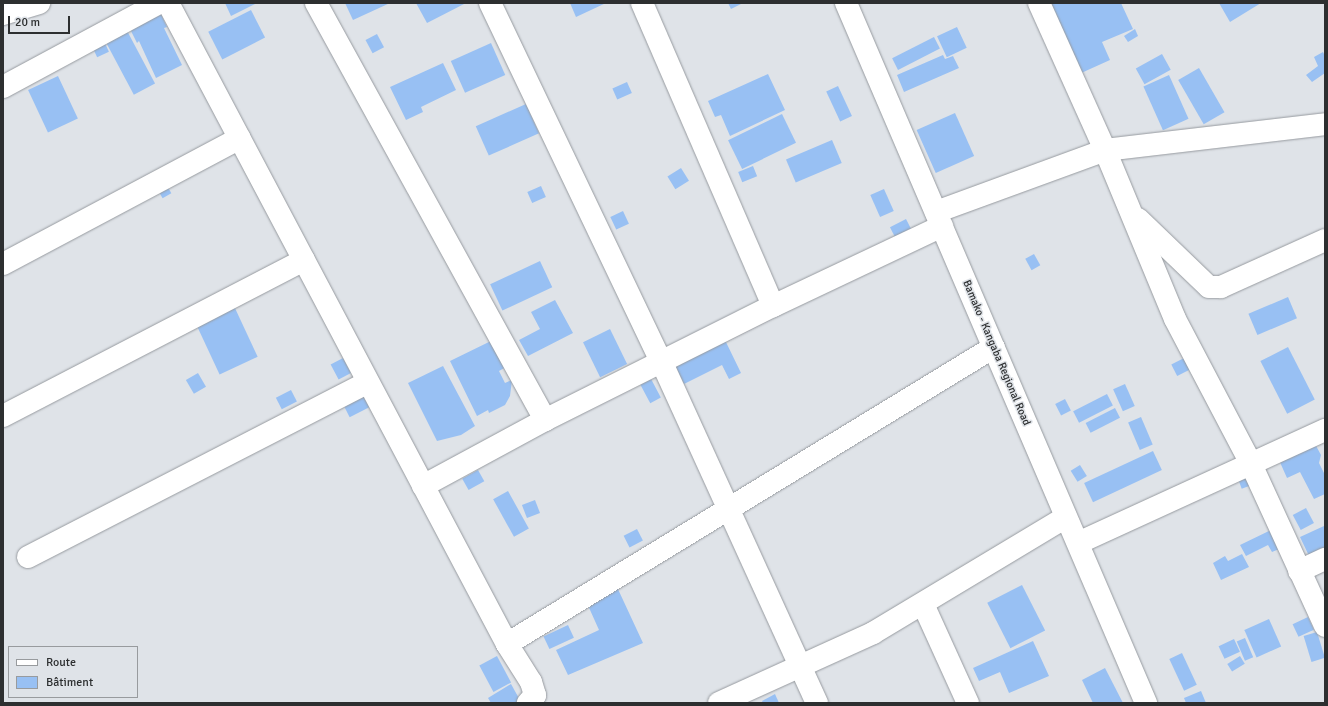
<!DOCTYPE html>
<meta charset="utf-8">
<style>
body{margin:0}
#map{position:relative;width:1328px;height:706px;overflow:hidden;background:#dfe3e8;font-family:Signika,sans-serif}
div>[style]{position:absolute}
.building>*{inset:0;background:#98c0f3;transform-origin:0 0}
.roads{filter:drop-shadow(0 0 1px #969a9f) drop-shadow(0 0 1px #969a9f)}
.street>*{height:22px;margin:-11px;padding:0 11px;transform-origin:11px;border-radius:11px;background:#fff}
.secondary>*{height:22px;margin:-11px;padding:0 11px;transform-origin:11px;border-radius:11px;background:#fff}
span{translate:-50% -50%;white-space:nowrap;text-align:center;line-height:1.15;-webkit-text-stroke:3px #dfe3e8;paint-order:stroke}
.street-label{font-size:11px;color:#2d2f30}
.frame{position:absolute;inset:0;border:4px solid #2d2f30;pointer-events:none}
.legend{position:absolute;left:8px;top:646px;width:130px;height:52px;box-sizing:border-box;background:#dfe3e8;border:1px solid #989b9e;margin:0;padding:5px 7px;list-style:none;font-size:12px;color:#2d2f30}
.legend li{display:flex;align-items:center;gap:8px;height:20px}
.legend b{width:20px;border:1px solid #989b9e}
.scale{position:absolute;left:8px;top:16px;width:62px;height:18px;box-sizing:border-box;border:2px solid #2d2f30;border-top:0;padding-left:5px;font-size:12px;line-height:14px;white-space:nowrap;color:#2d2f30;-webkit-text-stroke:3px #dfe3e8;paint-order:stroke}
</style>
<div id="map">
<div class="building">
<div style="clip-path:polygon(225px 3px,257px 3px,231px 16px)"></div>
<div style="clip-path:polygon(345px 3px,390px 3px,353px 20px)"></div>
<div style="clip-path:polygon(416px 3px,466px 3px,427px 23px)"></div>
<div style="clip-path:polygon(570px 3px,606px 3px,576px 17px)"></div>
<div style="clip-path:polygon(728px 3px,743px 3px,731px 9px)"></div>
<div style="clip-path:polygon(1047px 3px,1121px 3px,1133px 29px,1102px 42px,1110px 60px,1079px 74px)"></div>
<div style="clip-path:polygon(1219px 3px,1261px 3px,1230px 22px)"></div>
<div style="clip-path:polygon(159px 10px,167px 27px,164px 28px,182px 65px,156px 78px,139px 41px,137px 43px,128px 25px)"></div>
<div style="left:251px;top:10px;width:31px;height:48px;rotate:63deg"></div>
<div style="left:125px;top:27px;width:64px;height:24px;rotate:62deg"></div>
<div style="left:957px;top:27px;width:23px;height:22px;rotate:65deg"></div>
<div style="clip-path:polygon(1135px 29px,1138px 36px,1128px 42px,1124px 36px)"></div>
<div style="left:377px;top:34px;width:15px;height:13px;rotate:62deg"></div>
<div style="left:934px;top:37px;width:13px;height:47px;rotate:63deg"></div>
<div style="left:103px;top:39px;width:14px;height:13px;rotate:65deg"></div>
<div style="left:491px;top:43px;width:35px;height:44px;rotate:66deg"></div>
<div style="clip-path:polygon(1323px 52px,1325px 56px,1325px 73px,1312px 82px,1306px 75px,1318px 66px,1314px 57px)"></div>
<div style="left:1162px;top:54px;width:18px;height:30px;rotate:61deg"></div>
<div style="clip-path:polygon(943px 55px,945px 59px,953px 56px,959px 68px,904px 92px,897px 75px)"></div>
<div style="clip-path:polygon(443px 63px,456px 90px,421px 107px,423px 112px,406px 120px,390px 87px)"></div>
<div style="left:1199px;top:68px;width:51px;height:24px;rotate:60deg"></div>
<div style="clip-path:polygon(768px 74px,785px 110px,730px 136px,721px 115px,715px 117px,708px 101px)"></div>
<div style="left:1169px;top:75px;width:48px;height:28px;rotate:66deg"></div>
<div style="left:58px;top:76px;width:47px;height:33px;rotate:65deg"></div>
<div style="left:627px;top:82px;width:12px;height:16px;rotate:66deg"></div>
<div style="left:838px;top:86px;width:33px;height:13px;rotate:65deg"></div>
<div style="left:526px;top:104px;width:32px;height:55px;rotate:66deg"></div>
<div style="left:955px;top:113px;width:47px;height:42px;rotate:66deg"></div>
<div style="left:782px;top:114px;width:32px;height:60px;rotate:64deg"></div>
<div style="left:832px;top:140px;width:25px;height:50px;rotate:67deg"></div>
<div style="left:753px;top:166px;width:11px;height:16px;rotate:68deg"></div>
<div style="left:681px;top:168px;width:15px;height:16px;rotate:58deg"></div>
<div style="left:165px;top:182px;width:13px;height:10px;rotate:61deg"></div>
<div style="left:541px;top:186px;width:12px;height:15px;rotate:66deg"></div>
<div style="left:884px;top:189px;width:24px;height:15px;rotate:66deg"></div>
<div style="left:623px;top:211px;width:14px;height:14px;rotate:65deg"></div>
<div style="left:906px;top:219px;width:13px;height:18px;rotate:63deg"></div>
<div style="left:1034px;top:254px;width:13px;height:10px;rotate:61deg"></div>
<div style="left:540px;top:261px;width:29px;height:55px;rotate:65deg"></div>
<div style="left:1288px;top:297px;width:23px;height:43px;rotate:67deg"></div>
<div style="clip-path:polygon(555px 300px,573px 333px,528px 356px,519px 340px,540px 329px,531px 312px)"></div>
<div style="left:234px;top:306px;width:56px;height:42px;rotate:65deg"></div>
<div style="left:610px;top:329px;width:39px;height:30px;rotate:64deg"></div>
<div style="clip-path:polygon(724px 338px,741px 373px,729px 379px,722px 365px,684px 384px,673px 363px)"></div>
<div style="clip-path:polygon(493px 340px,506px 367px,499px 371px,505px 383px,512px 380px,510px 396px,505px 405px,489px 413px,488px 410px,477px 416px,450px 361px)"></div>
<div style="left:1288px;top:347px;width:59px;height:31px;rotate:63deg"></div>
<div style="left:1190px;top:355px;width:13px;height:21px;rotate:63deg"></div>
<div style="left:343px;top:358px;width:17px;height:14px;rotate:62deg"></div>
<div style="clip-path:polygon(443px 366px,475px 426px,461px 435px,437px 441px,408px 383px)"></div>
<div style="left:198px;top:373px;width:16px;height:14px;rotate:60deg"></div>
<div style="left:651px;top:379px;width:21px;height:12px;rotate:62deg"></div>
<div style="left:1125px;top:384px;width:24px;height:13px;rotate:66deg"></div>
<div style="left:291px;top:390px;width:13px;height:17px;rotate:63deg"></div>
<div style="left:362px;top:393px;width:16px;height:22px;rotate:63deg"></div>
<div style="left:1107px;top:394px;width:13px;height:38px;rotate:63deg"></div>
<div style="left:1065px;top:399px;width:13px;height:11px;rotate:63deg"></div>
<div style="left:1115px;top:408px;width:11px;height:33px;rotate:63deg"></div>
<div style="left:1141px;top:417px;width:30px;height:14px;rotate:67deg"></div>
<div style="clip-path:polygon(1315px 444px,1321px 455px,1319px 463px,1325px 475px,1325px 494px,1314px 499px,1300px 472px,1287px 478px,1279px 460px)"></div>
<div style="left:1153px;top:451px;width:21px;height:76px;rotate:65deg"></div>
<div style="left:1080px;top:465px;width:13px;height:11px;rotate:58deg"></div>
<div style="left:478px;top:470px;width:13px;height:18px;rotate:61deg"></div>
<div style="left:1247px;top:474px;width:12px;height:10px;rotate:70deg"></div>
<div style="left:508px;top:491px;width:43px;height:17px;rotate:61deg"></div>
<div style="left:535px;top:500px;width:14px;height:14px;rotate:69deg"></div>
<div style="left:1306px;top:508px;width:17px;height:15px;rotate:62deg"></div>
<div style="clip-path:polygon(1324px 526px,1325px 554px,1311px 560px,1300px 537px)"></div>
<div style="left:637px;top:529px;width:13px;height:15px;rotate:63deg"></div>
<div style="clip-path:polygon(1271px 530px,1279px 549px,1272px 552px,1268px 545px,1246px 556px,1240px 545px)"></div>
<div style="clip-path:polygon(1242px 554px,1249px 567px,1221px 580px,1213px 563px,1225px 556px,1228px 561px)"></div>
<div style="left:1022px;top:585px;width:51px;height:39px;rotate:63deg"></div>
<div style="clip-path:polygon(617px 587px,643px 643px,568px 675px,556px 650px,599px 630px,586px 601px)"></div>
<div style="left:1308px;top:617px;width:14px;height:17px;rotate:65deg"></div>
<div style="left:1269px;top:619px;width:30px;height:27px;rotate:66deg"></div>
<div style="left:568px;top:625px;width:14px;height:27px;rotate:65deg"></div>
<div style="left:1317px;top:632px;width:27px;height:14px;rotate:73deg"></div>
<div style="left:1245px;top:638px;width:21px;height:9px;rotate:67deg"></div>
<div style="left:1234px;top:639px;width:14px;height:17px;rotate:65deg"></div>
<div style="clip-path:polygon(1033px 641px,1049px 676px,1009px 693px,1000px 672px,979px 681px,973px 668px)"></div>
<div style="left:1182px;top:653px;width:35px;height:14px;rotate:65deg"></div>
<div style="left:497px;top:656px;width:30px;height:20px;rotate:62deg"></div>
<div style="left:1240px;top:656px;width:9px;height:15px;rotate:58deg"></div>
<div style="clip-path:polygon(1105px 668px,1123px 703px,1093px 703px,1082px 680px)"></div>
<div style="clip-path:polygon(511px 684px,521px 702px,491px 703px,488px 698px)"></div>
<div style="clip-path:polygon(1201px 691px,1206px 703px,1186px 703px,1184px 698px)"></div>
<div style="clip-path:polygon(775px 694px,779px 703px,763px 703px,762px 701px)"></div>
</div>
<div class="roads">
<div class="street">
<div style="left:168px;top:3px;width:725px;rotate:62.13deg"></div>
<div style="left:507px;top:644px;width:45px;rotate:57.7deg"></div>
<div style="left:531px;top:682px;width:14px;rotate:73deg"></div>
<div style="left:535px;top:695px;width:11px;rotate:131deg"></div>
<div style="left:316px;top:3px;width:476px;rotate:61.2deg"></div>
<div style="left:490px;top:3px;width:399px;rotate:64.5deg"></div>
<div style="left:662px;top:363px;width:374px;rotate:65.5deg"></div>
<div style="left:642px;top:3px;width:330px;rotate:66.6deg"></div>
<div style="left:1039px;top:3px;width:161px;rotate:65.8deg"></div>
<div style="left:1105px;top:150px;width:183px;rotate:67.5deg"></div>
<div style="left:1175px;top:319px;width:164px;rotate:62.3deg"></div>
<div style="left:1251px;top:464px;width:178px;rotate:65.4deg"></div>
<div style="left:3px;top:14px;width:38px;rotate:-17deg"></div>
<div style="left:3px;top:87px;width:177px;rotate:-28.3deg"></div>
<div style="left:936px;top:212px;width:180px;rotate:-20.1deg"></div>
<div style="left:1105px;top:150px;width:222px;rotate:-6.7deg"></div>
<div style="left:1138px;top:219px;width:98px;rotate:43.8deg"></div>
<div style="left:1209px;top:287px;width:12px"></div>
<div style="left:1221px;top:287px;width:114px;rotate:-24.3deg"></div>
<div style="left:3px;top:264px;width:268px;rotate:-28deg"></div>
<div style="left:3px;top:416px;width:339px;rotate:-27.4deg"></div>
<div style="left:423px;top:486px;width:139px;rotate:-28.4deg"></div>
<div style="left:545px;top:420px;width:255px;rotate:-26.6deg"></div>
<div style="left:773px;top:306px;width:187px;rotate:-25.3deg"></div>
<div style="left:1078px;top:543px;width:272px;rotate:-24.6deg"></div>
<div style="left:28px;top:557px;width:382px;rotate:-27.2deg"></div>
<div style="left:1299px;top:571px;width:29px;rotate:-25deg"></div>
<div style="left:923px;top:604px;width:109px;rotate:65.6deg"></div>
<div style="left:507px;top:644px;width:570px;rotate:-31.38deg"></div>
<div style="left:719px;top:703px;width:169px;rotate:-24.4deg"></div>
<div style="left:873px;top:633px;width:225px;rotate:-31deg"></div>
</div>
<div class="secondary">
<div style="left:846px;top:3px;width:762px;rotate:66.8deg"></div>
</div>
</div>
<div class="street-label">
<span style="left:996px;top:353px;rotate:67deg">Bamako - Kangaba Regional Road</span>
</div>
<div class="frame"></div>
<ul class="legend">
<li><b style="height:5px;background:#fff"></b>Route</li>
<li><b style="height:11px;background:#98c0f3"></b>Bâtiment</li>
</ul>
<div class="scale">20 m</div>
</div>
